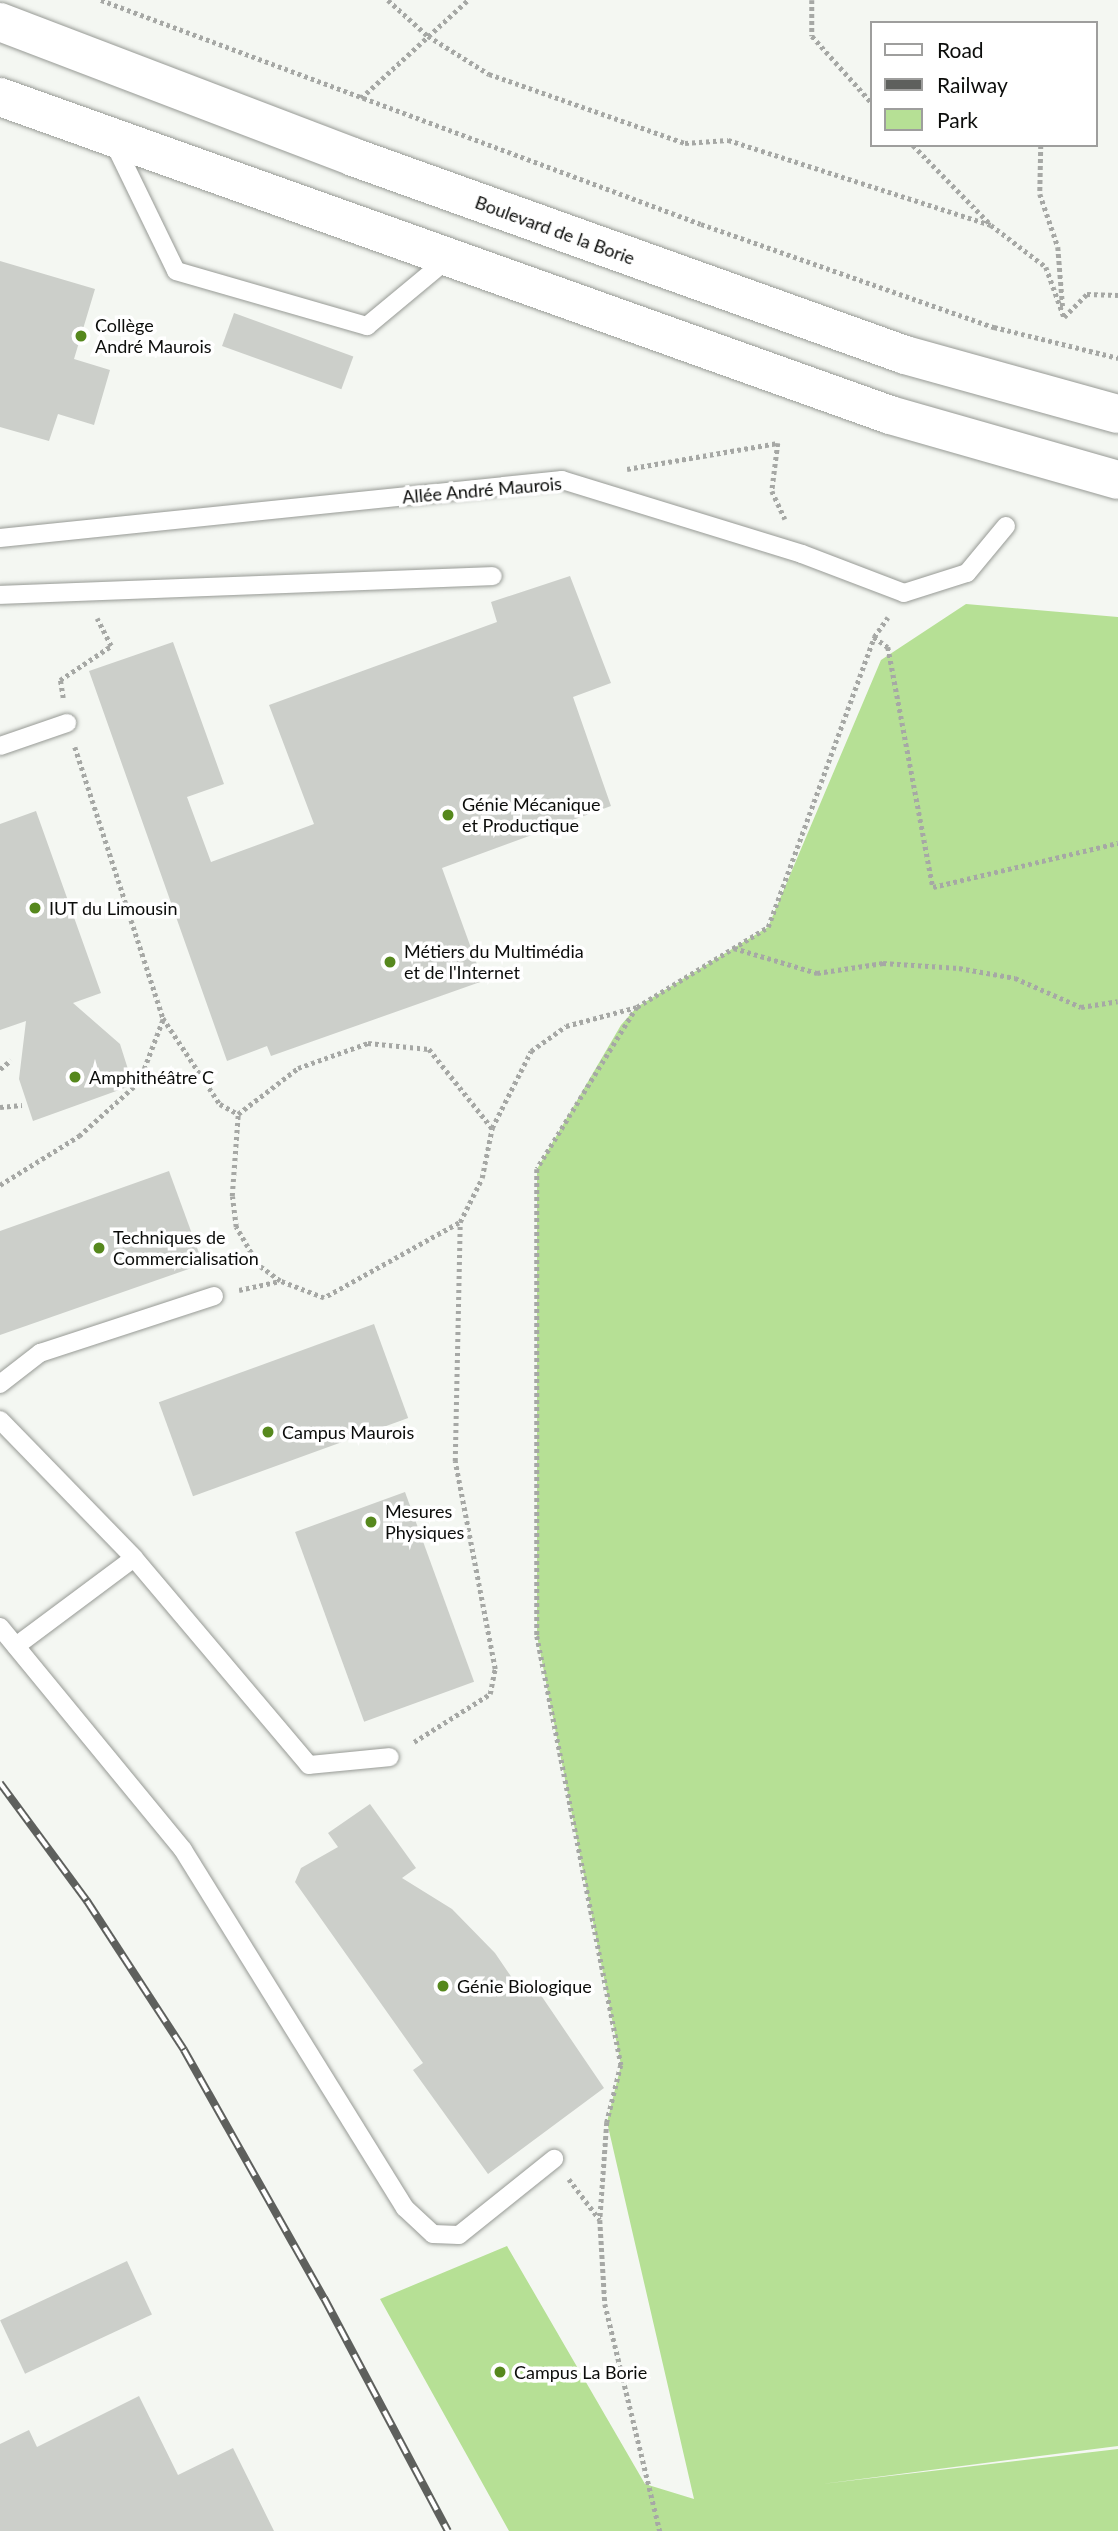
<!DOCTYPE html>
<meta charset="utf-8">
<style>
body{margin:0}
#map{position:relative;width:1118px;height:2531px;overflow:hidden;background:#f4f7f2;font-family:Lato,sans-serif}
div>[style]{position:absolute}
.green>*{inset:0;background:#b6e095}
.building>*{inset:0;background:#cccfca;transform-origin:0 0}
.path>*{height:4.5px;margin-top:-2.25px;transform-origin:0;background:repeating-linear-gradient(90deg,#a6a8a5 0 3.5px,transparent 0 7px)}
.roads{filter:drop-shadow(0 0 2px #979a95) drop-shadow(0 0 2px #979a95)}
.service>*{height:18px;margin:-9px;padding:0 9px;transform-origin:9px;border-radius:9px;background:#fff}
.primary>*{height:38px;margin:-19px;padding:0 19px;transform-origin:19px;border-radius:19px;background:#fff}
.rail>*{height:8px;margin-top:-4px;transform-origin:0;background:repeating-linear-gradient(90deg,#fff 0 16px,#5e605d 0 32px);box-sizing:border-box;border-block:2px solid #5e605d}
.dots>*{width:19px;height:19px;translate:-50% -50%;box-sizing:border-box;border:4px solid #fff;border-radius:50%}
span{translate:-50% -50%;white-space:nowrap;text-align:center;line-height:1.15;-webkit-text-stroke:7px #fff;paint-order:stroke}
.street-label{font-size:18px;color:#0c0d0b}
.poi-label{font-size:18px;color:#0c0d0b}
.left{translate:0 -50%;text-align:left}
.legend{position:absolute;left:870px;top:21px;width:228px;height:126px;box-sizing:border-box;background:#fff;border:2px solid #9e9e9d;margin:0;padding:9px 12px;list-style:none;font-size:21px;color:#0c0d0b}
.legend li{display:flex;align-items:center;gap:14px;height:35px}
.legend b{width:35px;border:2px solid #9e9e9d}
</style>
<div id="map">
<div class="green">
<div style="clip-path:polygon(966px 604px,1118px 617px,1118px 2446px,822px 2484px,1118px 2449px,1118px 2531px,509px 2531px,380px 2299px,507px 2246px,645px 2484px,694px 2499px,607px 2122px,621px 2065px,537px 1636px,537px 1169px,621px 1025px,637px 1007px,768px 927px,881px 660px)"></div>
</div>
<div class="building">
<div style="clip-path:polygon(0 261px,95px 289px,74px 359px,110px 370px,94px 425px,58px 414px,49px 441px,0 427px)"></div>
<div style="left:234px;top:313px;width:127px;height:35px;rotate:20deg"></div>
<div style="clip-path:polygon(570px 576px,611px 683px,573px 697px,611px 806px,442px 868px,483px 981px,271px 1056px,267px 1046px,227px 1061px,89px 671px,173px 642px,224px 784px,187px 797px,211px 862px,314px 824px,269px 705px,497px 622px,491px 602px)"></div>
<div style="clip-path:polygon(36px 811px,101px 993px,73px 1003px,120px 1044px,133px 1085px,33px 1121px,19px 1079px,26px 1021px,0 1030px,0 824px)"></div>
<div style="clip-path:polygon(169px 1171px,203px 1264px,0 1335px,0 1231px)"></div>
<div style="left:374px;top:1324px;width:100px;height:229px;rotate:70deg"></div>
<div style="left:405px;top:1492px;width:202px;height:117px;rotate:70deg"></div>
<div style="clip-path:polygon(370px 1804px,416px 1868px,402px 1878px,452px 1909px,495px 1953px,523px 1994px,534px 1985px,604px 2088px,488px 2174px,413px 2070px,423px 2063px,295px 1882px,301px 1868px,338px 1847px,328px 1833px)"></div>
<div style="left:127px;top:2261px;width:59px;height:140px;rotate:65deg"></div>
<div style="clip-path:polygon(139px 2396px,178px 2475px,233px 2448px,274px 2531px,0 2531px,0 2444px,29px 2430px,37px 2447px)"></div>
</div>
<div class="path">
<div style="left:101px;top:0;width:640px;rotate:20.47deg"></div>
<div style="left:701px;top:224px;width:311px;rotate:19.4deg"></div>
<div style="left:994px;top:327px;width:128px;rotate:14deg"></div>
<div style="left:388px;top:0;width:54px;rotate:42deg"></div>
<div style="left:428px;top:36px;width:72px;rotate:31.9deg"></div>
<div style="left:489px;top:74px;width:208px;rotate:19.4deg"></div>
<div style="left:685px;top:143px;width:43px;rotate:-4deg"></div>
<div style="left:728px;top:140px;width:276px;rotate:17.9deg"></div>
<div style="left:991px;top:225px;width:69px;rotate:37.4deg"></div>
<div style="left:1046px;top:267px;width:53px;rotate:70.2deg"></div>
<div style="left:812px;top:0;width:36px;rotate:90deg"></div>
<div style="left:812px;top:36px;width:89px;rotate:48.2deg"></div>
<div style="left:361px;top:98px;width:145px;rotate:-42.5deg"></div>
<div style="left:913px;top:145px;width:112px;rotate:45.7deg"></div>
<div style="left:1041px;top:145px;width:49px;rotate:91.2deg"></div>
<div style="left:1040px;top:194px;width:56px;rotate:71.2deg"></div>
<div style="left:1058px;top:247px;width:62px;rotate:85.4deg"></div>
<div style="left:1064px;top:317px;width:33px;rotate:-45deg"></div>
<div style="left:1087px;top:294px;width:31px;rotate:2deg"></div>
<div style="left:627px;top:469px;width:153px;rotate:-9.8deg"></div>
<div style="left:778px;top:443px;width:48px;rotate:97.1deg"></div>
<div style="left:772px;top:491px;width:31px;rotate:65deg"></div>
<div style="left:874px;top:637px;width:17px;rotate:36deg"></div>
<div style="left:888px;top:647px;width:244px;rotate:79.4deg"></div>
<div style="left:933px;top:887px;width:190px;rotate:-13.4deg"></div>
<div style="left:63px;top:698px;width:18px;rotate:-99deg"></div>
<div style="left:60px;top:680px;width:61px;rotate:-33.7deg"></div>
<div style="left:111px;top:646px;width:31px;rotate:-117deg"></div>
<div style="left:75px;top:747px;width:285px;rotate:72deg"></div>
<div style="left:163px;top:1018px;width:103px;rotate:56.5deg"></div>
<div style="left:220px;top:1104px;width:21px;rotate:29deg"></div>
<div style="left:734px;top:948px;width:87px;rotate:16.8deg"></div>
<div style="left:817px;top:973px;width:67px;rotate:-8.6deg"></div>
<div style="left:883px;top:963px;width:76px;rotate:3.8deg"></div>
<div style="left:959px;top:968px;width:57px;rotate:10.1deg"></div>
<div style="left:1015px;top:978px;width:72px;rotate:23.7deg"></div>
<div style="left:1081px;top:1007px;width:37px;rotate:-9deg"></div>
<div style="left:637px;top:1007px;width:190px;rotate:121.7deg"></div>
<div style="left:537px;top:1169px;width:467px;rotate:90deg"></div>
<div style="left:537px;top:1636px;width:437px;rotate:78.9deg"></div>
<div style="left:621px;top:2065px;width:59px;rotate:103.8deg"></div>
<div style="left:607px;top:2122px;width:98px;rotate:94.1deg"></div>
<div style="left:600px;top:2220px;width:84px;rotate:86.6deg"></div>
<div style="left:605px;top:2304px;width:234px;rotate:76.4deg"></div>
<div style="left:0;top:1069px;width:14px;rotate:-39deg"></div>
<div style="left:0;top:1107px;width:22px;rotate:-5deg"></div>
<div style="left:0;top:1185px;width:93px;rotate:-31.8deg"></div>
<div style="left:79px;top:1136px;width:81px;rotate:-42deg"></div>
<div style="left:139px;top:1082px;width:67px;rotate:-69.1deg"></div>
<div style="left:459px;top:1223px;width:154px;rotate:150.9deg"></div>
<div style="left:324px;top:1298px;width:47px;rotate:-158.9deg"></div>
<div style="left:280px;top:1281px;width:27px;rotate:-144deg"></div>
<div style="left:258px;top:1265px;width:44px;rotate:-120.1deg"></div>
<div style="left:236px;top:1227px;width:31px;rotate:-97deg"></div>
<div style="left:232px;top:1196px;width:82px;rotate:-85.8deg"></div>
<div style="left:238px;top:1114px;width:76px;rotate:-37.5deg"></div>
<div style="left:298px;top:1068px;width:74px;rotate:-19.7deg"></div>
<div style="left:368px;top:1043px;width:61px;rotate:5.6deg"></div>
<div style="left:429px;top:1049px;width:101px;rotate:51.4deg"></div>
<div style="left:239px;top:1290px;width:42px;rotate:-12.4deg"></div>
<div style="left:414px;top:1742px;width:90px;rotate:-32.3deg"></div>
<div style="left:490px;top:1694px;width:25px;rotate:-79deg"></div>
<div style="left:495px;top:1669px;width:212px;rotate:-100.9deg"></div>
<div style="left:455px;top:1461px;width:239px;rotate:-88.8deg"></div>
<div style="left:460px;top:1222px;width:49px;rotate:-63.4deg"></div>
<div style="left:482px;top:1178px;width:51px;rotate:-78.7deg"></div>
<div style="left:492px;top:1128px;width:86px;rotate:-63.1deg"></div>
<div style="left:531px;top:1051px;width:43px;rotate:-35.5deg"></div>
<div style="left:566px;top:1026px;width:73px;rotate:-15deg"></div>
<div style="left:637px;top:1007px;width:153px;rotate:-31.4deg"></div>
<div style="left:768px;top:927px;width:309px;rotate:-69.9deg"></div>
<div style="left:874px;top:637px;width:24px;rotate:-55deg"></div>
<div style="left:569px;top:2179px;width:51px;rotate:52.9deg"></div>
</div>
<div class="roads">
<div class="service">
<div style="left:113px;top:141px;width:144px;rotate:64.1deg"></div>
<div style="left:176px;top:271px;width:199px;rotate:16.1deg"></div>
<div style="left:367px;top:326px;width:107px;rotate:-39.7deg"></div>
<div style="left:0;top:538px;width:565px;rotate:-5.89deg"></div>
<div style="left:562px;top:480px;width:251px;rotate:17.1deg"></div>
<div style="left:802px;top:554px;width:109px;rotate:20.9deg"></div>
<div style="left:904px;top:593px;width:66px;rotate:-17.6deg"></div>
<div style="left:967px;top:573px;width:61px;rotate:-50.3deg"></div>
<div style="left:0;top:595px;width:493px;rotate:-2.2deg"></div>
<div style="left:0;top:746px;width:71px;rotate:-18.9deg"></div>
<div style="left:0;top:1384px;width:51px;rotate:-37.8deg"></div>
<div style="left:40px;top:1353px;width:183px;rotate:-18.1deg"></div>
<div style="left:0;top:1420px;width:192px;rotate:45.8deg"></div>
<div style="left:134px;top:1558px;width:271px;rotate:49.8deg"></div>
<div style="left:309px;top:1765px;width:81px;rotate:-5.6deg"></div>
<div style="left:0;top:1627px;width:288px;rotate:50.6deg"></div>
<div style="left:183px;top:1850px;width:421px;rotate:58.2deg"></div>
<div style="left:405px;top:2208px;width:38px;rotate:43deg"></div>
<div style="left:433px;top:2234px;width:26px;rotate:2deg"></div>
<div style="left:459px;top:2235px;width:122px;rotate:-38.7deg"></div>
<div style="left:16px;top:1646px;width:147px;rotate:-36.7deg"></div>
</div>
<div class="primary">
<div style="left:0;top:22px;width:378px;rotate:20.9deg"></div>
<div style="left:353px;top:157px;width:586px;rotate:19.73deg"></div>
<div style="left:905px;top:355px;width:221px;rotate:15.5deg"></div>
<div style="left:0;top:97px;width:945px;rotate:19.66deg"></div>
<div style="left:890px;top:415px;width:237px;rotate:15.9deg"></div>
</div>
</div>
<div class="rail">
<div style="left:0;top:1783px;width:147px;rotate:53.6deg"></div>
<div style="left:87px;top:1901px;width:178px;rotate:56.9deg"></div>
<div style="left:184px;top:2050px;width:285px;rotate:60.6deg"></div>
<div style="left:324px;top:2298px;width:264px;rotate:62deg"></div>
</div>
<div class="dots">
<div style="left:81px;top:336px;background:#56881d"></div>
<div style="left:448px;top:815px;background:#56881d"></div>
<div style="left:35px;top:908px;background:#56881d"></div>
<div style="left:390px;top:962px;background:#56881d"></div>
<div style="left:75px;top:1077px;background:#56881d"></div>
<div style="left:99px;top:1248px;background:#56881d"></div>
<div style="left:268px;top:1432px;background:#56881d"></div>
<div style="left:371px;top:1522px;background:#56881d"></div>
<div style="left:443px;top:1986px;background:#56881d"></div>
<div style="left:500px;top:2372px;background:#56881d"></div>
</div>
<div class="street-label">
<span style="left:555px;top:230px;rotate:20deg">Boulevard de la Borie</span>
<span style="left:482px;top:490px;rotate:-5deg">Allée André Maurois</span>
</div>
<div class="poi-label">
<span class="left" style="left:95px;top:336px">Collège<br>André Maurois</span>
<span class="left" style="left:462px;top:815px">Génie Mécanique<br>et Productique</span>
<span class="left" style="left:49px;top:908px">IUT du Limousin</span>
<span class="left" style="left:404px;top:962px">Métiers du Multimédia<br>et de l'Internet</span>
<span class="left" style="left:89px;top:1077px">Amphithéâtre C</span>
<span class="left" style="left:113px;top:1248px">Techniques de<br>Commercialisation</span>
<span class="left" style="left:282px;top:1432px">Campus Maurois</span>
<span class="left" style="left:385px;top:1522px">Mesures<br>Physiques</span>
<span class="left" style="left:457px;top:1986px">Génie Biologique</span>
<span class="left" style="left:514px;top:2372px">Campus La Borie</span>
</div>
<ul class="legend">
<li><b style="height:9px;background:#fff"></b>Road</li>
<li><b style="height:9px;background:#5e605d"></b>Railway</li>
<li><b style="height:19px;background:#b6e095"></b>Park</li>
</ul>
</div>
